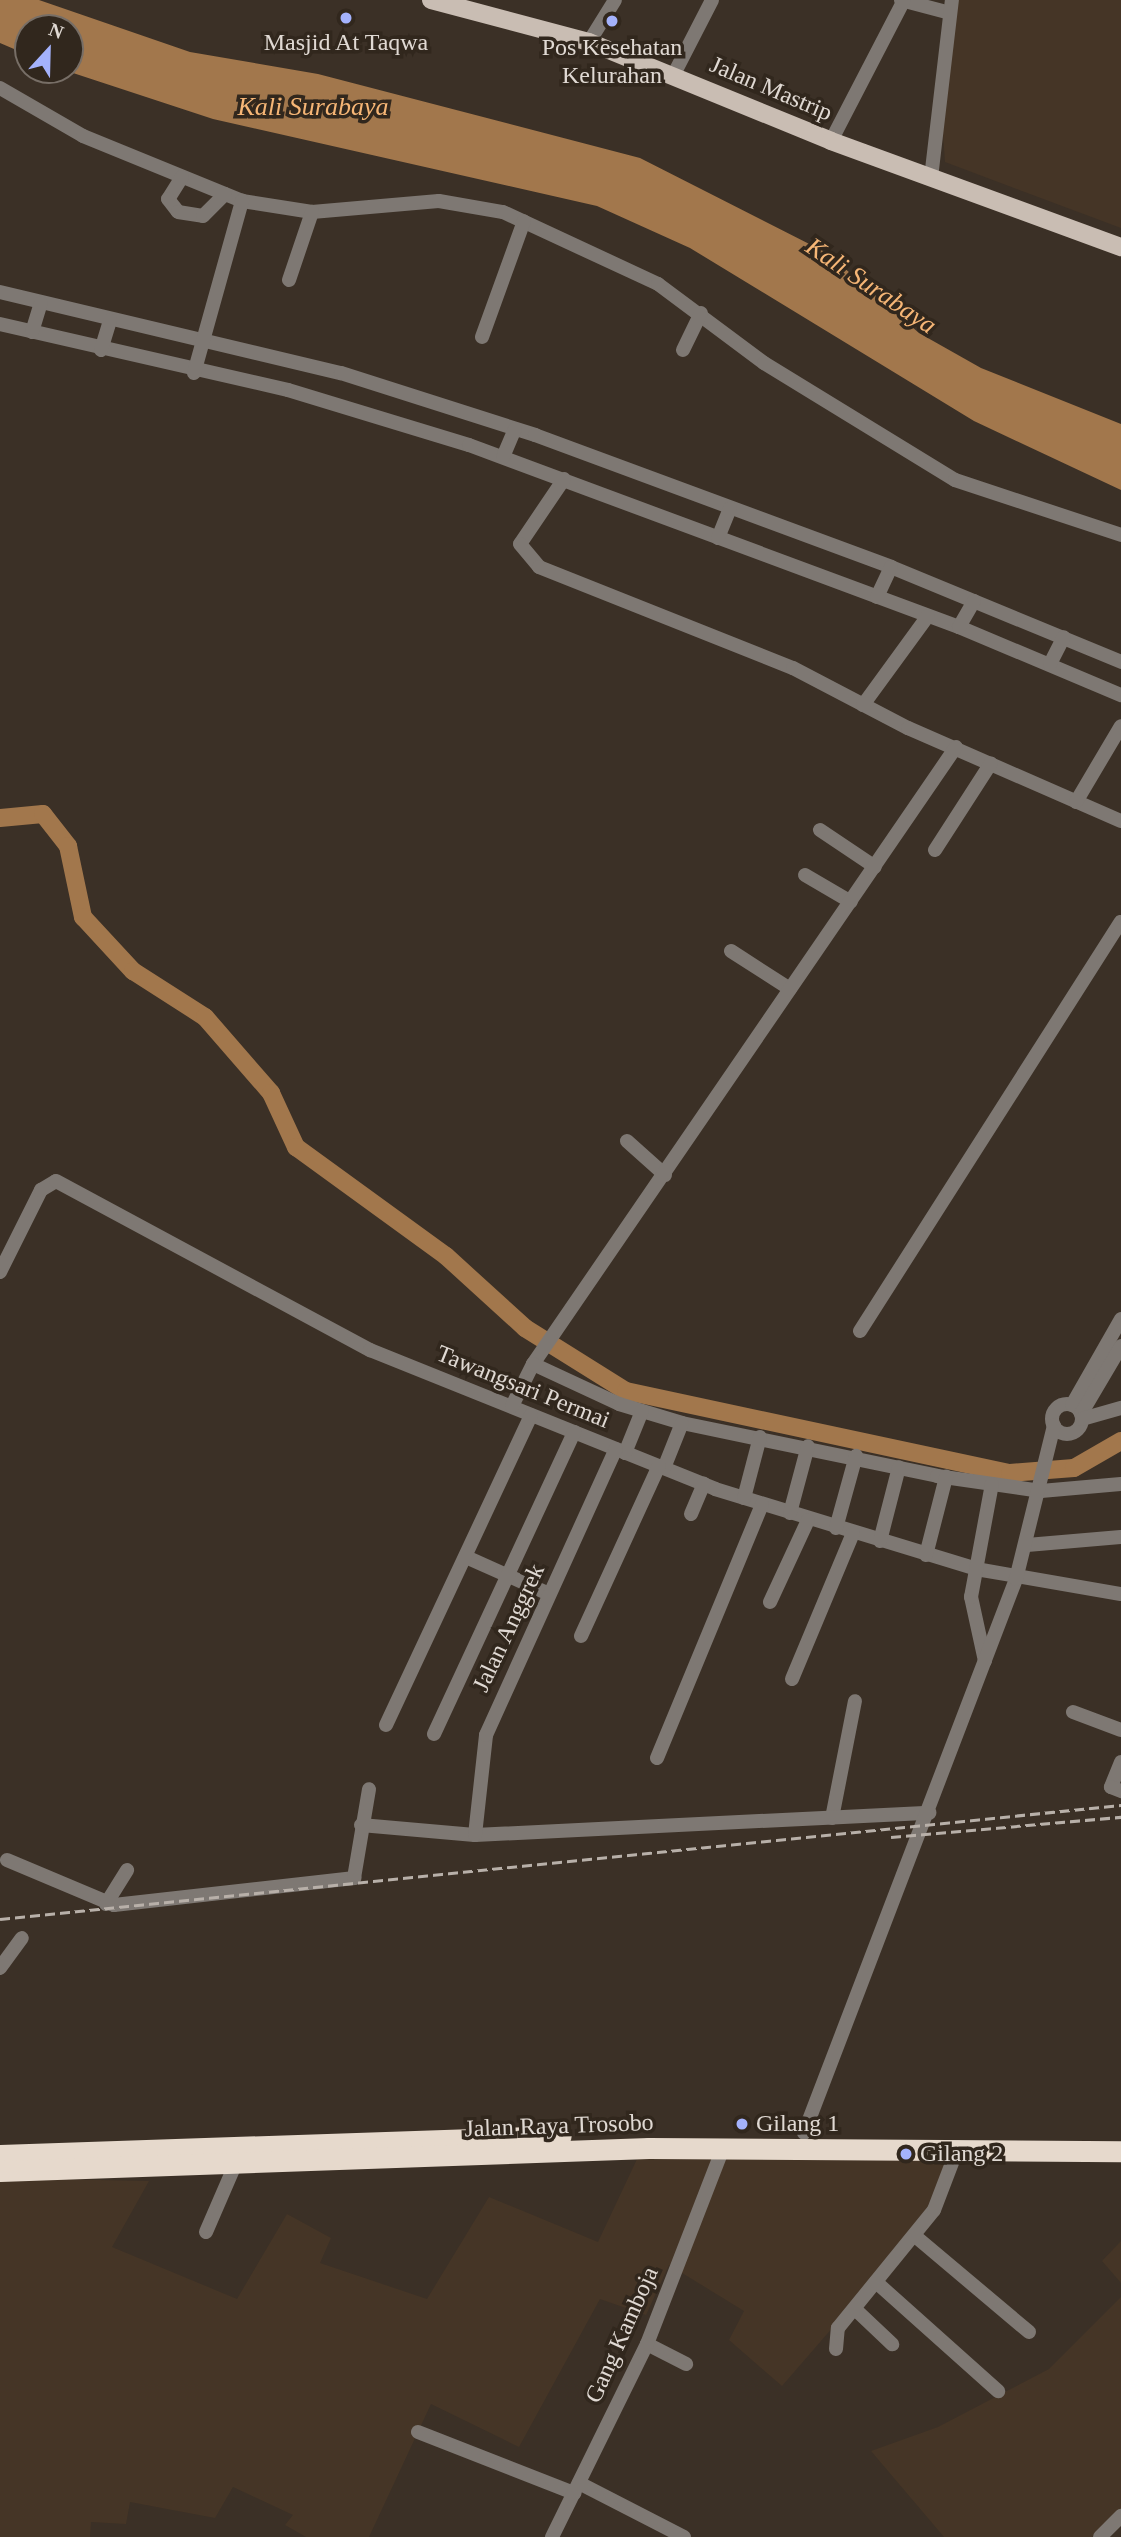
<!DOCTYPE html>
<style>
body{margin:0}
#map{position:relative;width:1121px;height:2537px;overflow:hidden;background:#3b3026;font-family:"Times New Roman",serif}
div>[style]{position:absolute}
.built>*{inset:0;background:#453526}
.water>*{inset:0;background:#a2774c}
.river>*{height:18px;margin:-9px;padding:0 9px;transform-origin:9px;border-radius:9px;background:#a2774c}
.minor>*{height:14px;margin:-7px;padding:0 7px;transform-origin:7px;border-radius:7px;background:#7e7873}
.minor>.ring{margin:-7px;padding:0;box-sizing:content-box;background:none;border:14px solid #7e7873;border-radius:50%}
.major>*{height:18px;margin:-9px;padding:0 9px;transform-origin:9px;border-radius:9px;background:#c9bdb3}
.highway>*{height:21px;margin:-10.5px;padding:0 10.5px;transform-origin:10.5px;border-radius:10.5px;background:#e6d9cc}
.rail>*{height:2.5px;margin-top:-1.25px;transform-origin:0;background:repeating-linear-gradient(90deg,#b8b0a9 0 10px,transparent 0 15px)}
.dots>*{width:19px;height:19px;translate:-50% -50%;box-sizing:border-box;border:4px solid #31271d;border-radius:50%}
span{translate:-50% -50%;white-space:nowrap;text-align:center;line-height:1.15;-webkit-text-stroke:7px #31271d;paint-order:stroke}
.poi-label{font-size:24px;color:#e0d9d3}
.left{translate:0 -50%;text-align:left}
.street-label{font-size:24px;color:#e0d9d3}
.water-label{font-size:26px;color:#f6b676;font-style:italic}
.north{position:absolute;left:14px;top:14px;width:70px;height:70px;box-sizing:border-box;background:#31271d;border:2px solid #776e66;border-radius:50%;rotate:22deg;font-size:19px;font-weight:700;line-height:28px;text-align:center;color:#e0d9d3}
.north::after{content:'';display:block;margin:auto;width:24px;height:32px;background:#a4b2fc;clip-path:polygon(50% 0,100% 100%,50% 72%,0 100%)}
</style>
<div id="map">
<div class="built">
<div style="clip-path:polygon(956px 0,1121px 0,1121px 228px,945px 162px,939px 77px)"></div>
<div style="clip-path:polygon(957px 2154px,945px 2198px,782px 2386px,729px 2340px,744px 2311px,669px 2265px,646px 2315px,600px 2299px,519px 2447px,431px 2404px,369px 2537px,306px 2537px,285px 2525px,293px 2515px,233px 2487px,215px 2518px,130px 2502px,126px 2524px,91px 2522px,90px 2537px,0 2537px,0 2178px,149px 2181px,112px 2247px,237px 2299px,287px 2214px,331px 2238px,320px 2263px,427px 2299px,489px 2197px,598px 2242px,638px 2157px)"></div>
<div style="clip-path:polygon(1121px 2241px,1121px 2283px,1102px 2261px)"></div>
<div style="clip-path:polygon(1121px 2297px,1121px 2511px,1092px 2537px,944px 2537px,871px 2451px,938px 2427px,1049px 2369px)"></div>
</div>
<div class="water">
<div style="clip-path:polygon(0 0,39px 0,190px 52px,318px 74px,640px 158px,827px 253px,919px 333px,981px 368px,1121px 424px,1121px 490px,974px 421px,690px 248px,597px 206px,213px 119px,70px 72px,64px 70px,70px 70px,70px 28px,28px 28px,28px 55px,0 43px)"></div>
</div>
<div class="river">
<div style="left:0;top:818px;width:43px;rotate:-5.3deg"></div>
<div style="left:43px;top:814px;width:41px;rotate:52deg"></div>
<div style="left:68px;top:846px;width:73px;rotate:78.1deg"></div>
<div style="left:83px;top:917px;width:74px;rotate:47.2deg"></div>
<div style="left:133px;top:971px;width:85px;rotate:32.6deg"></div>
<div style="left:205px;top:1017px;width:101px;rotate:49deg"></div>
<div style="left:271px;top:1093px;width:60px;rotate:65.2deg"></div>
<div style="left:296px;top:1147px;width:185px;rotate:36deg"></div>
<div style="left:446px;top:1256px;width:107px;rotate:42.3deg"></div>
<div style="left:525px;top:1328px;width:119px;rotate:32deg"></div>
<div style="left:626px;top:1391px;width:393px;rotate:12.1deg"></div>
<div style="left:1010px;top:1473px;width:64px;rotate:-4.5deg"></div>
<div style="left:1074px;top:1468px;width:54px;rotate:-29.9deg"></div>
</div>
<div class="minor">
<div style="left:901px;top:0;width:47px;rotate:14.9deg"></div>
<div style="left:589px;top:42px;width:49px;rotate:-58.2deg"></div>
<div style="left:674px;top:74px;width:83px;rotate:-62.8deg"></div>
<div style="left:0;top:88px;width:96px;rotate:30deg"></div>
<div style="left:83px;top:136px;width:172px;rotate:22.2deg"></div>
<div style="left:242px;top:201px;width:71px;rotate:8.9deg"></div>
<div style="left:312px;top:212px;width:127px;rotate:-5deg"></div>
<div style="left:439px;top:201px;width:65px;rotate:9.8deg"></div>
<div style="left:503px;top:212px;width:171px;rotate:24.9deg"></div>
<div style="left:658px;top:284px;width:132px;rotate:36.7deg"></div>
<div style="left:764px;top:363px;width:224px;rotate:31.5deg"></div>
<div style="left:955px;top:480px;width:175px;rotate:18.3deg"></div>
<div style="left:831px;top:141px;width:157px;rotate:-62.6deg"></div>
<div style="left:182px;top:177px;width:26px;rotate:122deg"></div>
<div style="left:168px;top:199px;width:16px;rotate:52deg"></div>
<div style="left:178px;top:212px;width:25px;rotate:9deg"></div>
<div style="left:203px;top:216px;width:31px;rotate:-45deg"></div>
<div style="left:931px;top:178px;width:179px;rotate:-83.3deg"></div>
<div style="left:289px;top:280px;width:72px;rotate:-71.3deg"></div>
<div style="left:0;top:292px;width:350px;rotate:13.4deg"></div>
<div style="left:341px;top:373px;width:204px;rotate:17.7deg"></div>
<div style="left:535px;top:435px;width:380px;rotate:20.3deg"></div>
<div style="left:891px;top:567px;width:249px;rotate:22.4deg"></div>
<div style="left:0;top:324px;width:295px;rotate:12.9deg"></div>
<div style="left:288px;top:390px;width:189px;rotate:16.9deg"></div>
<div style="left:469px;top:445px;width:523px;rotate:20.38deg"></div>
<div style="left:959px;top:627px;width:176px;rotate:22.8deg"></div>
<div style="left:32px;top:332px;width:30px;rotate:-73deg"></div>
<div style="left:482px;top:337px;width:123px;rotate:-70.1deg"></div>
<div style="left:101px;top:350px;width:31px;rotate:-73deg"></div>
<div style="left:683px;top:350px;width:41px;rotate:-64.1deg"></div>
<div style="left:194px;top:373px;width:179px;rotate:-74.4deg"></div>
<div style="left:503px;top:457px;width:30px;rotate:-67deg"></div>
<div style="left:564px;top:479px;width:78px;rotate:124.1deg"></div>
<div style="left:520px;top:544px;width:30px;rotate:50deg"></div>
<div style="left:539px;top:567px;width:273px;rotate:21.7deg"></div>
<div style="left:793px;top:668px;width:130px;rotate:27.6deg"></div>
<div style="left:908px;top:728px;width:232px;rotate:23.6deg"></div>
<div style="left:718px;top:538px;width:32px;rotate:-68deg"></div>
<div style="left:877px;top:597px;width:33px;rotate:-65deg"></div>
<div style="left:959px;top:627px;width:30px;rotate:-60deg"></div>
<div style="left:1050px;top:664px;width:30px;rotate:-63deg"></div>
<div style="left:863px;top:705px;width:110px;rotate:-53.9deg"></div>
<div style="left:1076px;top:802px;width:88px;rotate:-59.4deg"></div>
<div style="left:820px;top:830px;width:66px;rotate:33.9deg"></div>
<div style="left:935px;top:850px;width:103px;rotate:-57.2deg"></div>
<div style="left:805px;top:875px;width:53px;rotate:30.4deg"></div>
<div style="left:731px;top:951px;width:70px;rotate:32.8deg"></div>
<div style="left:627px;top:1141px;width:51px;rotate:41.8deg"></div>
<div style="left:0;top:1272px;width:92px;rotate:-63.4deg"></div>
<div style="left:41px;top:1190px;width:17px;rotate:-31deg"></div>
<div style="left:56px;top:1181px;width:357px;rotate:28.3deg"></div>
<div style="left:370px;top:1350px;width:372px;rotate:21.9deg"></div>
<div style="left:715px;top:1489px;width:273px;rotate:17deg"></div>
<div style="left:976px;top:1569px;width:147px;rotate:9.8deg"></div>
<div style="left:860px;top:1331px;width:485px;rotate:-57.5deg"></div>
<div style="left:533px;top:1364px;width:748px;rotate:-55.57deg"></div>
<div class="ring" style="left:1052px;top:1404px;width:16px;height:16px"></div>
<div style="left:1072px;top:1405px;width:99px;rotate:-60.3deg"></div>
<div style="left:512px;top:1406px;width:47px;rotate:-63.4deg"></div>
<div style="left:533px;top:1364px;width:95px;rotate:24.9deg"></div>
<div style="left:619px;top:1404px;width:66px;rotate:16.8deg"></div>
<div style="left:682px;top:1423px;width:260px;rotate:11.7deg"></div>
<div style="left:937px;top:1476px;width:105px;rotate:8.2deg"></div>
<div style="left:1041px;top:1491px;width:80px;rotate:-5deg"></div>
<div style="left:1081px;top:1414px;width:79px;rotate:-59.5deg"></div>
<div style="left:1082px;top:1419px;width:41px;rotate:-15.8deg"></div>
<div style="left:625px;top:1453px;width:45px;rotate:-68deg"></div>
<div style="left:664px;top:1468px;width:48px;rotate:-68.2deg"></div>
<div style="left:744px;top:1498px;width:63px;rotate:-75.3deg"></div>
<div style="left:790px;top:1513px;width:69px;rotate:-75deg"></div>
<div style="left:691px;top:1514px;width:33px;rotate:-67deg"></div>
<div style="left:836px;top:1528px;width:75px;rotate:-74.5deg"></div>
<div style="left:880px;top:1541px;width:76px;rotate:-75.6deg"></div>
<div style="left:1027px;top:1545px;width:94px;rotate:-4.9deg"></div>
<div style="left:926px;top:1555px;width:81px;rotate:-75.6deg"></div>
<div style="left:466px;top:1557px;width:91px;rotate:24deg"></div>
<div style="left:770px;top:1602px;width:90px;rotate:-65.1deg"></div>
<div style="left:581px;top:1636px;width:187px;rotate:-65.4deg"></div>
<div style="left:985px;top:1661px;width:66px;rotate:-102.3deg"></div>
<div style="left:971px;top:1597px;width:115px;rotate:-79.5deg"></div>
<div style="left:792px;top:1679px;width:158px;rotate:-67.3deg"></div>
<div style="left:1073px;top:1712px;width:51px;rotate:20.6deg"></div>
<div style="left:386px;top:1725px;width:342px;rotate:-64.9deg"></div>
<div style="left:434px;top:1734px;width:333px;rotate:-65.1deg"></div>
<div style="left:657px;top:1758px;width:274px;rotate:-67.5deg"></div>
<div style="left:1121px;top:1762px;width:27px;rotate:112deg"></div>
<div style="left:1111px;top:1787px;width:11px;rotate:22deg"></div>
<div style="left:832px;top:1818px;width:119px;rotate:-78.9deg"></div>
<div style="left:361px;top:1825px;width:114px;rotate:5deg"></div>
<div style="left:475px;top:1835px;width:455px;rotate:-2.8deg"></div>
<div style="left:475px;top:1835px;width:101px;rotate:-83.7deg"></div>
<div style="left:486px;top:1735px;width:314px;rotate:-65.6deg"></div>
<div style="left:7px;top:1860px;width:116px;rotate:22.8deg"></div>
<div style="left:114px;top:1905px;width:242px;rotate:-6.4deg"></div>
<div style="left:354px;top:1878px;width:90px;rotate:-80.4deg"></div>
<div style="left:106px;top:1904px;width:40px;rotate:-58deg"></div>
<div style="left:0;top:1968px;width:37px;rotate:-54deg"></div>
<div style="left:804px;top:2133px;width:593px;rotate:-69.06deg"></div>
<div style="left:1016px;top:1579px;width:158px;rotate:-76.1deg"></div>
<div style="left:206px;top:2232px;width:73px;rotate:-66.6deg"></div>
<div style="left:915px;top:2236px;width:149px;rotate:40.1deg"></div>
<div style="left:876px;top:2282px;width:164px;rotate:41.8deg"></div>
<div style="left:856px;top:2310px;width:50px;rotate:43.4deg"></div>
<div style="left:647px;top:2344px;width:44px;rotate:27.1deg"></div>
<div style="left:836px;top:2349px;width:21px;rotate:-85deg"></div>
<div style="left:838px;top:2328px;width:152px;rotate:-50.9deg"></div>
<div style="left:934px;top:2210px;width:67px;rotate:-69.1deg"></div>
<div style="left:418px;top:2432px;width:168px;rotate:21.4deg"></div>
<div style="left:579px;top:2483px;width:118px;rotate:27.2deg"></div>
<div style="left:552px;top:2537px;width:215px;rotate:-63.8deg"></div>
<div style="left:647px;top:2344px;width:210px;rotate:-68.8deg"></div>
<div style="left:1100px;top:2537px;width:30px;rotate:-45deg"></div>
</div>
<div class="major">
<div style="left:431px;top:0;width:163px;rotate:14.9deg"></div>
<div style="left:589px;top:42px;width:261px;rotate:22.2deg"></div>
<div style="left:831px;top:141px;width:309px;rotate:20.1deg"></div>
</div>
<div class="highway">
<div style="left:0;top:2155px;width:561px;rotate:-1.94deg"></div>
<div style="left:0;top:2171px;width:649px;rotate:-2.03deg"></div>
<div style="left:649px;top:2148px;width:472px;rotate:0.4deg"></div>
</div>
<div class="rail">
<div style="left:891px;top:1837px;width:231px;rotate:-5deg"></div>
<div style="left:0;top:1919px;width:1127px;rotate:-5.81deg"></div>
</div>
<div class="dots">
<div style="left:346px;top:18px;background:#a4b2fc"></div>
<div style="left:612px;top:21px;background:#a4b2fc"></div>
<div style="left:742px;top:2124px;background:#a4b2fc"></div>
<div style="left:906px;top:2154px;background:#a4b2fc"></div>
</div>
<div class="poi-label">
<span style="left:346px;top:43px">Masjid At Taqwa</span>
<span style="left:612px;top:62px">Pos Kesehatan<br>Kelurahan</span>
<span class="left" style="left:756px;top:2124px">Gilang 1</span>
<span class="left" style="left:920px;top:2154px">Gilang 2</span>
</div>
<div class="street-label">
<span style="left:771px;top:89px;rotate:23deg">Jalan Mastrip</span>
<span style="left:523px;top:1387px;rotate:22deg">Tawangsari Permai</span>
<span style="left:509px;top:1628px;rotate:-65deg">Jalan Anggrek</span>
<span style="left:559px;top:2126px;rotate:-2deg">Jalan Raya Trosobo</span>
<span style="left:622px;top:2335px;rotate:-66deg">Gang Kamboja</span>
</div>
<div class="water-label">
<span style="left:313px;top:107px">Kali Surabaya</span>
<span style="left:871px;top:286px;rotate:34deg">Kali Surabaya</span>
</div>
<div class="north">N</div>
</div>
